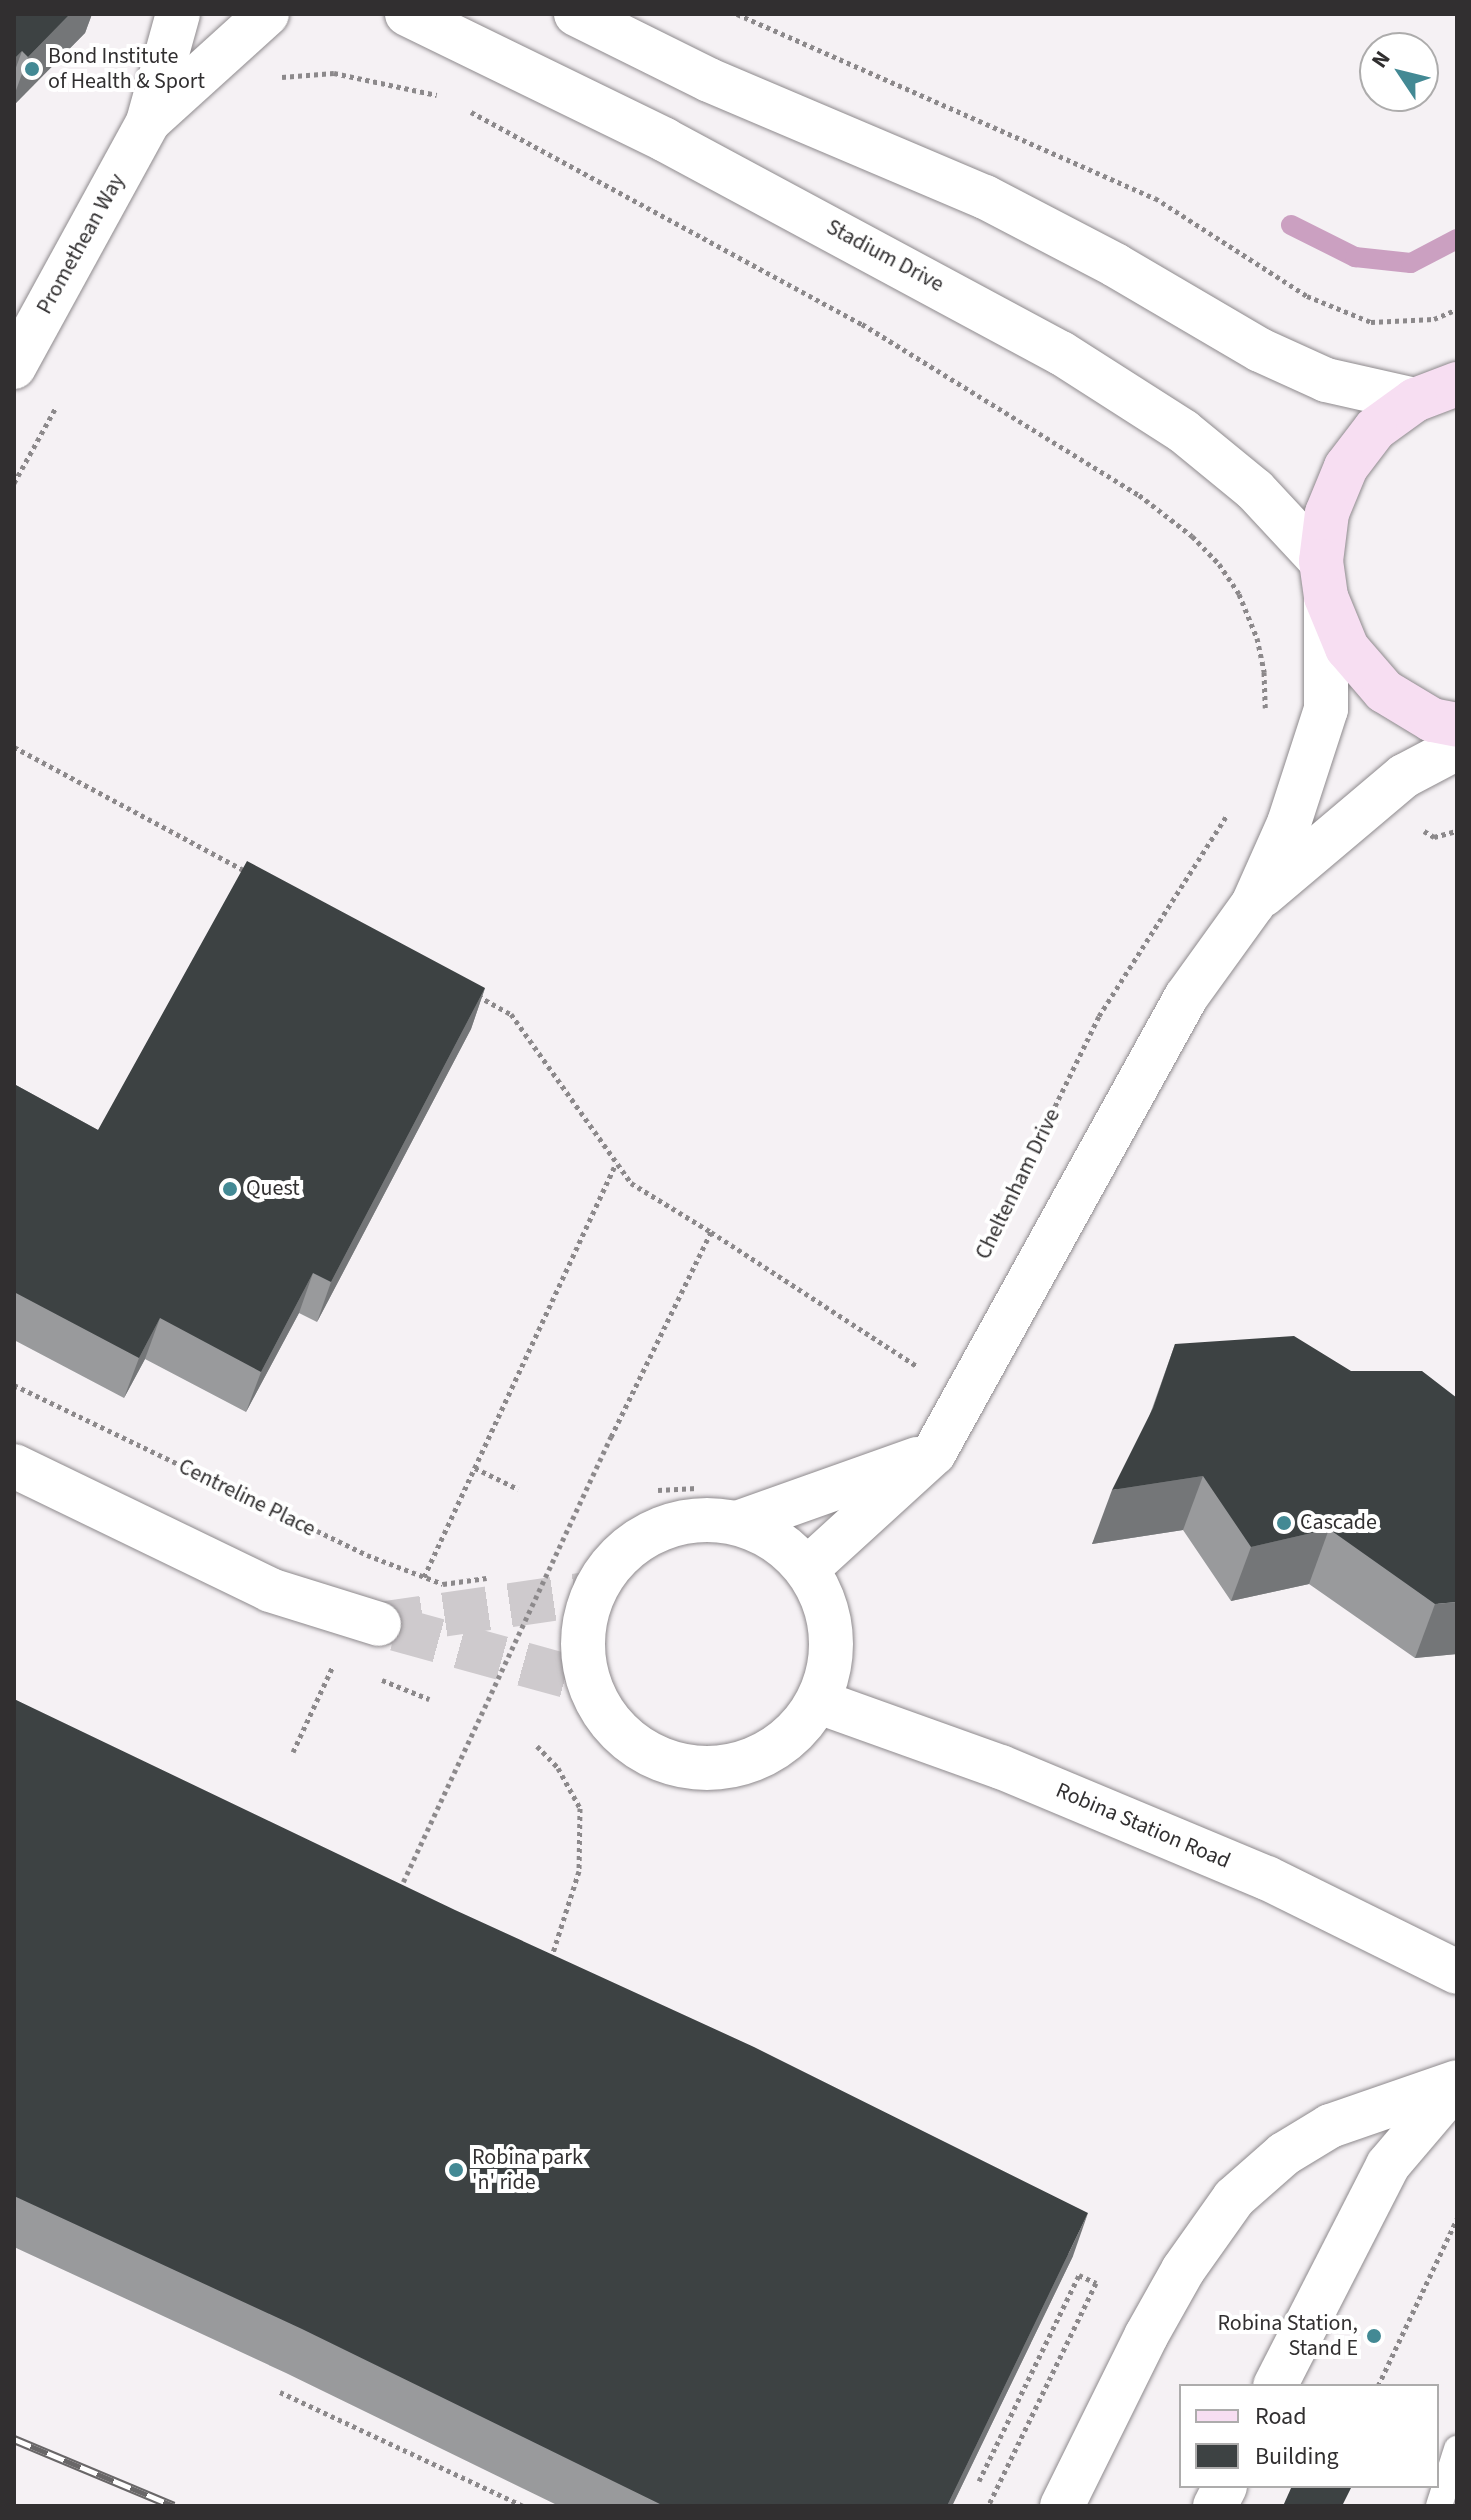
<!DOCTYPE html>
<style>
body{margin:0}
#map{position:relative;width:1471px;height:2520px;overflow:hidden;background:#f5f1f4;font-family:"Source Sans 3",sans-serif}
div>[style]{position:absolute}
.stream>*{height:20px;margin:-10px;padding:0 10px;transform-origin:10px;border-radius:10px;background:#cba0c1}
.tertiary-tunnel>*{height:44px;margin-top:-22px;transform-origin:0;background:repeating-linear-gradient(90deg,#cecacd 0 44px,transparent 0 66px)}
.path>*{height:5px;margin-top:-2.5px;transform-origin:0;background:repeating-linear-gradient(90deg,#8c898b 0 4px,transparent 0 8px)}
.roads{filter:drop-shadow(0 0 2px #8e8a8d) drop-shadow(0 0 2px #8e8a8d)}
.service>*{height:26px;margin:-13px;padding:0 13px;transform-origin:13px;border-radius:13px;background:#fff}
.minor>*{height:44px;margin:-22px;padding:0 22px;transform-origin:22px;border-radius:22px;background:#fff}
.tertiary>*{height:44px;margin:-22px;padding:0 22px;transform-origin:22px;border-radius:22px;background:#fff}
.tertiary>.ring{margin:-22px;padding:0;box-sizing:content-box;background:none;border:44px solid #fff;border-radius:50%}
.secondary>*{height:44px;margin:-22px;padding:0 22px;transform-origin:22px;border-radius:22px;background:#f7def2}
.rail>*{height:9px;margin-top:-4.5px;transform-origin:0;background:repeating-linear-gradient(90deg,#fff 0 18px,#696768 0 36px);box-sizing:border-box;border-block:2px solid #696768}
.path-bridge>*{height:5px;margin-top:-2.5px;transform-origin:0;background:repeating-linear-gradient(90deg,#8c898b 0 4px,transparent 0 8px)}
.wall>*{inset:0;background:#999a9c}
.shaded-wall>*{inset:0;background:#747678}
.building>*{inset:0;background:#3d4243}
.dots>*{width:22px;height:22px;translate:-50% -50%;box-sizing:border-box;border:4px solid #fff;border-radius:50%}
span{translate:-50% -50%;white-space:nowrap;text-align:center;line-height:1.15;-webkit-text-stroke:8px #fff;paint-order:stroke}
.poi-label{font-size:22px;color:#312f30}
.left{translate:0 -50%;text-align:left}
.right{translate:-100% -50%;text-align:right}
.street-label{font-size:22px;color:#312f30}
.frame{position:absolute;inset:0;border:16px solid #312f30;pointer-events:none}
.legend{position:absolute;left:1179px;top:2384px;width:260px;height:104px;box-sizing:border-box;background:#fff;border:2px solid #adacac;margin:0;padding:10px 14px;list-style:none;font-size:24px;color:#312f30}
.legend li{display:flex;align-items:center;gap:16px;height:40px}
.legend b{width:40px;border:2px solid #adacac}
.north{position:absolute;left:1359px;top:32px;width:80px;height:80px;box-sizing:border-box;background:#fff;border:2px solid #adacac;border-radius:50%;rotate:305deg;font-size:22px;font-weight:700;line-height:32px;text-align:center;color:#312f30}
.north::after{content:'';display:block;margin:auto;width:28px;height:36px;background:#438994;clip-path:polygon(50% 0,100% 100%,50% 72%,0 100%)}
</style>
<div id="map">
<div class="stream">
<div style="left:1291px;top:225px;width:72px;rotate:26.6deg"></div>
<div style="left:1355px;top:257px;width:56px;rotate:6.1deg"></div>
<div style="left:1411px;top:263px;width:52px;rotate:-27.6deg"></div>
</div>
<div class="tertiary-tunnel">
<div style="left:379px;top:1624px;width:217px;rotate:-8.2deg"></div>
<div style="left:396px;top:1629px;width:199px;rotate:15.4deg"></div>
</div>
<div class="path">
<div style="left:737px;top:14px;width:457px;rotate:23.8deg"></div>
<div style="left:1155px;top:198px;width:181px;rotate:32.8deg"></div>
<div style="left:1307px;top:296px;width:69px;rotate:22.1deg"></div>
<div style="left:1371px;top:322px;width:63px;rotate:-2.7deg"></div>
<div style="left:1434px;top:319px;width:25px;rotate:-23deg"></div>
<div style="left:282px;top:77px;width:52px;rotate:-4.4deg"></div>
<div style="left:334px;top:73px;width:105px;rotate:12.1deg"></div>
<div style="left:471px;top:112px;width:445px;rotate:28.5deg"></div>
<div style="left:862px;top:324px;width:326px;rotate:31.7deg"></div>
<div style="left:1139px;top:495px;width:67px;rotate:37.7deg"></div>
<div style="left:1192px;top:536px;width:39px;rotate:46deg"></div>
<div style="left:1219px;top:564px;width:36px;rotate:56deg"></div>
<div style="left:1239px;top:594px;width:48px;rotate:67.8deg"></div>
<div style="left:1257px;top:638px;width:35px;rotate:78deg"></div>
<div style="left:1264px;top:672px;width:36px;rotate:88deg"></div>
<div style="left:14px;top:483px;width:85px;rotate:-61deg"></div>
<div style="left:14px;top:747px;width:264px;rotate:28.2deg"></div>
<div style="left:1424px;top:831px;width:12px;rotate:31deg"></div>
<div style="left:1434px;top:837px;width:24px;rotate:-15deg"></div>
<div style="left:478px;top:996px;width:38px;rotate:29deg"></div>
<div style="left:511px;top:1014px;width:207px;rotate:54.6deg"></div>
<div style="left:631px;top:1183px;width:94px;rotate:31.5deg"></div>
<div style="left:711px;top:1232px;width:228px;rotate:116deg"></div>
<div style="left:1041px;top:1135px;width:132px;rotate:-64deg"></div>
<div style="left:1099px;top:1016px;width:238px;rotate:-57.5deg"></div>
<div style="left:711px;top:1232px;width:247px;rotate:33.1deg"></div>
<div style="left:14px;top:1385px;width:392px;rotate:25.7deg"></div>
<div style="left:367px;top:1555px;width:81px;rotate:20.9deg"></div>
<div style="left:443px;top:1584px;width:44px;rotate:-7.8deg"></div>
<div style="left:475px;top:1468px;width:48px;rotate:26deg"></div>
<div style="left:658px;top:1490px;width:39px;rotate:-3deg"></div>
<div style="left:424px;top:1577px;width:456px;rotate:-65.1deg"></div>
<div style="left:382px;top:1680px;width:51px;rotate:22deg"></div>
<div style="left:537px;top:1746px;width:30px;rotate:46deg"></div>
<div style="left:558px;top:1768px;width:46px;rotate:61.2deg"></div>
<div style="left:580px;top:1808px;width:63px;rotate:90.9deg"></div>
<div style="left:579px;top:1871px;width:92px;rotate:107.7deg"></div>
<div style="left:293px;top:1752px;width:95px;rotate:-65.1deg"></div>
<div style="left:1378px;top:2386px;width:185px;rotate:-64.7deg"></div>
<div style="left:280px;top:2392px;width:268px;rotate:25.1deg"></div>
<div style="left:979px;top:2481px;width:229px;rotate:-64.1deg"></div>
<div style="left:1079px;top:2275px;width:19px;rotate:25deg"></div>
<div style="left:1096px;top:2283px;width:248px;rotate:115.8deg"></div>
</div>
<div class="roads">
<div class="service">
<div style="left:1439px;top:2506px;width:60px;rotate:-72.5deg"></div>
</div>
<div class="minor">
<div style="left:819px;top:1702px;width:193px;rotate:19.7deg"></div>
<div style="left:1001px;top:1767px;width:288px;rotate:22.7deg"></div>
<div style="left:1267px;top:1878px;width:212px;rotate:26.3deg"></div>
<div style="left:1275px;top:2386px;width:248px;rotate:-62.9deg"></div>
<div style="left:1388px;top:2165px;width:106px;rotate:-49.6deg"></div>
<div style="left:1062px;top:2506px;width:190px;rotate:-63.7deg"></div>
<div style="left:1146px;top:2336px;width:76px;rotate:-60.7deg"></div>
<div style="left:1183px;top:2270px;width:88px;rotate:-54.7deg"></div>
<div style="left:1234px;top:2198px;width:67px;rotate:-41.3deg"></div>
<div style="left:1284px;top:2154px;width:54px;rotate:-31.3deg"></div>
<div style="left:1330px;top:2126px;width:134px;rotate:-19.1deg"></div>
<div style="left:1215px;top:2506px;width:22px;rotate:-63deg"></div>
</div>
<div class="tertiary">
<div style="left:407px;top:14px;width:287px;rotate:26deg"></div>
<div style="left:665px;top:140px;width:450px;rotate:28.3deg"></div>
<div style="left:1061px;top:353px;width:145px;rotate:32.6deg"></div>
<div style="left:1183px;top:431px;width:93px;rotate:39.3deg"></div>
<div style="left:1255px;top:490px;width:97px;rotate:47.1deg"></div>
<div style="left:576px;top:14px;width:148px;rotate:26.4deg"></div>
<div style="left:709px;top:80px;width:300px;rotate:23deg"></div>
<div style="left:985px;top:197px;width:147px;rotate:27.6deg"></div>
<div style="left:1115px;top:265px;width:168px;rotate:30.4deg"></div>
<div style="left:1260px;top:350px;width:72px;rotate:24.4deg"></div>
<div style="left:1326px;top:380px;width:91px;rotate:12.7deg"></div>
<div style="left:150px;top:120px;width:158px;rotate:-42.2deg"></div>
<div style="left:14px;top:367px;width:279px;rotate:-61.3deg"></div>
<div style="left:148px;top:122px;width:112px;rotate:-74.5deg"></div>
<div style="left:1263px;top:895px;width:185px;rotate:-40.2deg"></div>
<div style="left:1404px;top:776px;width:60px;rotate:-27.8deg"></div>
<div style="left:14px;top:1466px;width:284px;rotate:25.8deg"></div>
<div style="left:270px;top:1590px;width:114px;rotate:17.3deg"></div>
<div class="ring" style="left:583px;top:1520px;width:204px;height:204px"></div>
<div style="left:740px;top:1522px;width:188px;rotate:-19.6deg"></div>
<div style="left:808px;top:1568px;width:171px;rotate:-42.4deg"></div>
<div style="left:934px;top:1453px;width:521px;rotate:-61.07deg"></div>
<div style="left:1186px;top:997px;width:115px;rotate:-54.2deg"></div>
<div style="left:1253px;top:904px;width:89px;rotate:-66deg"></div>
<div style="left:1289px;top:823px;width:120px;rotate:-72deg"></div>
<div style="left:1326px;top:709px;width:112px;rotate:-90deg"></div>
</div>
<div class="secondary">
<div style="left:1457px;top:384px;width:45px;rotate:159.1deg"></div>
<div style="left:1415px;top:400px;width:49px;rotate:144.1deg"></div>
<div style="left:1375px;top:429px;width:48px;rotate:127.3deg"></div>
<div style="left:1346px;top:467px;width:50px;rotate:112.4deg"></div>
<div style="left:1327px;top:513px;width:48px;rotate:97.1deg"></div>
<div style="left:1321px;top:561px;width:36px;rotate:82deg"></div>
<div style="left:1326px;top:597px;width:55px;rotate:67.6deg"></div>
<div style="left:1347px;top:648px;width:57px;rotate:49.3deg"></div>
<div style="left:1384px;top:691px;width:56px;rotate:31.1deg"></div>
<div style="left:1432px;top:720px;width:25px;rotate:11deg"></div>
</div>
</div>
<div class="rail">
<div style="left:14px;top:2439px;width:173px;rotate:22.7deg"></div>
</div>
<div class="path-bridge">
<div style="left:400px;top:1889px;width:499px;rotate:-65deg"></div>
</div>
<div class="wall">
<div style="clip-path:polygon(14px 14px,92px 14px,85px 33px,14px 105px)"></div>
<div style="clip-path:polygon(485px 988px,471px 1029px,317px 1322px,299px 1313px,246px 1412px,145px 1359px,124px 1398px,14px 1340px,14px 1084px,98px 1130px)"></div>
<div style="clip-path:polygon(1175px 1344px,1351px 1371px,1457px 1654px,1415px 1658px,1309px 1584px,1231px 1601px,1183px 1530px,1092px 1544px,1149px 1417px)"></div>
<div style="clip-path:polygon(14px 1699px,1073px 2256px,952px 2506px,559px 2506px,286px 2373px,14px 2247px)"></div>
</div>
<div class="shaded-wall">
<div style="clip-path:polygon(70px 14px,92px 14px,85px 33px,14px 105px,14px 96px,28px 57px)"></div>
<div style="clip-path:polygon(22px 51px,14px 73px,14px 59px)"></div>
<div style="clip-path:polygon(485px 988px,471px 1029px,317px 1322px,331px 1282px)"></div>
<div style="clip-path:polygon(313px 1273px,299px 1313px,246px 1412px,261px 1372px)"></div>
<div style="clip-path:polygon(160px 1318px,145px 1359px,124px 1398px,139px 1358px)"></div>
<div style="clip-path:polygon(1203px 1476px,1183px 1530px,1092px 1544px,1112px 1490px)"></div>
<div style="clip-path:polygon(1329px 1529px,1309px 1584px,1231px 1601px,1251px 1547px)"></div>
<div style="clip-path:polygon(1457px 1602px,1457px 1654px,1415px 1658px,1435px 1604px)"></div>
<div style="clip-path:polygon(1088px 2213px,1073px 2256px,952px 2506px,947px 2506px)"></div>
</div>
<div class="building">
<div style="clip-path:polygon(14px 14px,70px 14px,28px 57px,22px 51px,14px 59px)"></div>
<div style="clip-path:polygon(247px 861px,485px 988px,331px 1282px,313px 1273px,261px 1372px,160px 1318px,139px 1358px,14px 1292px,14px 1084px,98px 1130px)"></div>
<div style="clip-path:polygon(1294px 1336px,1351px 1371px,1422px 1371px,1457px 1398px,1457px 1602px,1435px 1604px,1329px 1529px,1251px 1547px,1203px 1476px,1112px 1490px,1153px 1408px,1175px 1344px)"></div>
<div style="clip-path:polygon(14px 1699px,455px 1910px,754px 2047px,1088px 2213px,947px 2506px,664px 2506px,302px 2329px,14px 2196px)"></div>
<div style="clip-path:polygon(1292px 2486px,1352px 2486px,1342px 2506px,1283px 2506px)"></div>
</div>
<div class="dots">
<div style="left:32px;top:69px;background:#438994"></div>
<div style="left:230px;top:1189px;background:#438994"></div>
<div style="left:1284px;top:1523px;background:#438994"></div>
<div style="left:456px;top:2170px;background:#438994"></div>
<div style="left:1374px;top:2336px;background:#438994"></div>
</div>
<div class="poi-label">
<span class="left" style="left:48px;top:69px">Bond Institute<br>of Health &amp; Sport</span>
<span class="left" style="left:246px;top:1189px">Quest</span>
<span class="left" style="left:1300px;top:1523px">Cascade</span>
<span class="left" style="left:472px;top:2170px">Robina park<br>'n' ride</span>
<span class="right" style="left:1358px;top:2336px">Robina Station,<br>Stand E</span>
</div>
<div class="street-label">
<span style="left:81px;top:244px;rotate:-61deg">Promethean Way</span>
<span style="left:885px;top:256px;rotate:28deg">Stadium Drive</span>
<span style="left:1018px;top:1184px;rotate:-64deg">Cheltenham Drive</span>
<span style="left:247px;top:1498px;rotate:26deg">Centreline Place</span>
<span style="left:1143px;top:1826px;rotate:23deg">Robina Station Road</span>
</div>
<div class="frame"></div>
<ul class="legend">
<li><b style="height:10px;background:#f7def2"></b>Road</li>
<li><b style="height:22px;background:#3d4243"></b>Building</li>
</ul>
<div class="north">N</div>
</div>
